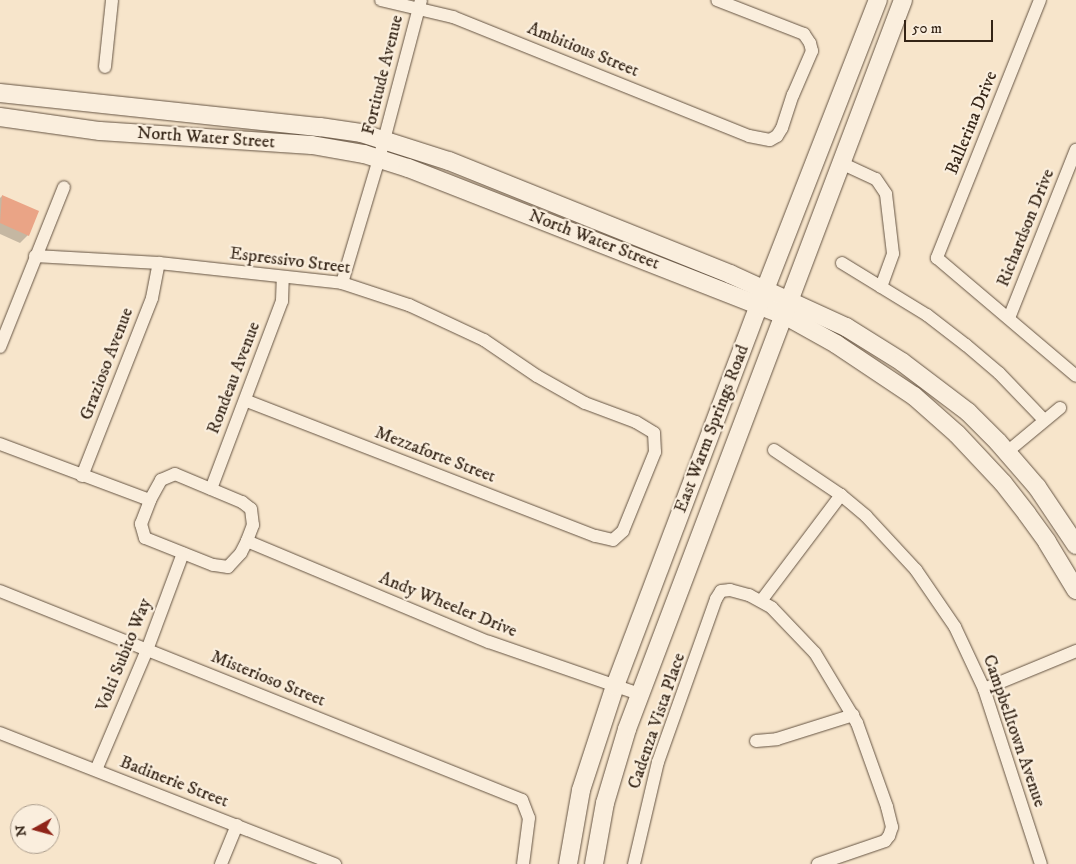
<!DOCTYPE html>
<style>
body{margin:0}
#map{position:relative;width:1076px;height:864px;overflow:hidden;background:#f7e5cb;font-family:"IM FELL DW Pica",serif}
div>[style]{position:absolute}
.shadow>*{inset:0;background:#0003}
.building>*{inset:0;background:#eaa486}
.roads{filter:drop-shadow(0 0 1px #655443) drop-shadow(0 0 1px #655443)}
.minor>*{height:12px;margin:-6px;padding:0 6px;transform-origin:6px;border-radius:6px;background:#faeedd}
.secondary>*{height:18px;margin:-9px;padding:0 9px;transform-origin:9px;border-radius:9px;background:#faeedd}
span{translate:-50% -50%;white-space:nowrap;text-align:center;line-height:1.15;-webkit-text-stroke:4.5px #faeedd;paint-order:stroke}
.street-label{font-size:18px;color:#342416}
.north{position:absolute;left:10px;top:804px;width:50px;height:50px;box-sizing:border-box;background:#faeedd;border:1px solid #ab9d8d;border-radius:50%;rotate:263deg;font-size:14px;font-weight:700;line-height:20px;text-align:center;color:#342416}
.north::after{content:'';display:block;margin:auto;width:18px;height:22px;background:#8f2418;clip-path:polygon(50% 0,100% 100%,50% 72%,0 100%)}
.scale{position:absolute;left:904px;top:20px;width:89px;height:22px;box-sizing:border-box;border:2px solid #342416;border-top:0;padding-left:6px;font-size:15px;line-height:18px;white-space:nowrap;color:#342416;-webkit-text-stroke:4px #faeedd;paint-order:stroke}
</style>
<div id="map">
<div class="shadow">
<div style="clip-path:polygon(2px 196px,28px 235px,20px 243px,0 234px,0 198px)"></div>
</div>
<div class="building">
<div style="clip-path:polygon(2px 195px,39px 211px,29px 236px,0 223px)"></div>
</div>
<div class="roads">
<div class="minor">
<div style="left:381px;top:0;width:74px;rotate:13.3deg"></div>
<div style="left:453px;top:17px;width:319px;rotate:21.9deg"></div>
<div style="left:749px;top:136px;width:21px;rotate:11deg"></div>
<div style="left:770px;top:140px;width:8px;rotate:-30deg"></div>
<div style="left:777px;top:136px;width:9px;rotate:-58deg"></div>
<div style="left:782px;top:128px;width:35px;rotate:-72deg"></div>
<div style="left:793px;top:95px;width:48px;rotate:-66.6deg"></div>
<div style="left:812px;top:51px;width:8px;rotate:-104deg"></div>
<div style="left:810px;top:43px;width:11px;rotate:-124deg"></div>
<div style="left:804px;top:34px;width:93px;rotate:-158.7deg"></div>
<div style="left:1040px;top:0;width:278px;rotate:111.8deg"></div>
<div style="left:937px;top:258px;width:182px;rotate:40.3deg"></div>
<div style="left:105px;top:67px;width:67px;rotate:-84deg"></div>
<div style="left:841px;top:163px;width:38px;rotate:25deg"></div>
<div style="left:876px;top:179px;width:18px;rotate:56deg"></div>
<div style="left:886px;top:194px;width:60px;rotate:83.3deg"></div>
<div style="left:893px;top:254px;width:35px;rotate:110deg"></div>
<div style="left:35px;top:256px;width:124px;rotate:3.2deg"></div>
<div style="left:159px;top:263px;width:184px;rotate:6.2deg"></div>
<div style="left:342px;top:283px;width:71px;rotate:18.2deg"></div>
<div style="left:409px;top:305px;width:83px;rotate:25deg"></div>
<div style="left:484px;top:340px;width:64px;rotate:34.2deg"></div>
<div style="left:537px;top:376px;width:55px;rotate:29.4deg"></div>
<div style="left:585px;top:403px;width:54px;rotate:20.4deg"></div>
<div style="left:636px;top:422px;width:21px;rotate:31deg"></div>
<div style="left:654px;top:433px;width:19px;rotate:87deg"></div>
<div style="left:655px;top:452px;width:85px;rotate:112.1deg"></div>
<div style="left:623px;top:531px;width:13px;rotate:138deg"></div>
<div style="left:613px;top:540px;width:18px;rotate:-167deg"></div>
<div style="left:595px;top:536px;width:375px;rotate:-158.8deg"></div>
<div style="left:842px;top:263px;width:100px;rotate:31.5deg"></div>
<div style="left:927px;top:315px;width:49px;rotate:37.6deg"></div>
<div style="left:966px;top:345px;width:43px;rotate:40.3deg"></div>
<div style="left:999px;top:373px;width:65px;rotate:46.2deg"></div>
<div style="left:342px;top:283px;width:129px;rotate:-73.4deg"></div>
<div style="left:379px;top:159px;width:164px;rotate:-75.2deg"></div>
<div style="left:1009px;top:318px;width:181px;rotate:-68.3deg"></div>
<div style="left:0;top:347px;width:172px;rotate:-68.2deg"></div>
<div style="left:0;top:444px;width:160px;rotate:20.5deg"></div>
<div style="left:774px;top:450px;width:81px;rotate:33.9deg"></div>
<div style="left:841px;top:495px;width:33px;rotate:40deg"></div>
<div style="left:866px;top:516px;width:74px;rotate:47.2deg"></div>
<div style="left:916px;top:570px;width:69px;rotate:55.6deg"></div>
<div style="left:955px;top:627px;width:68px;rotate:64.9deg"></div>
<div style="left:984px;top:689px;width:184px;rotate:72deg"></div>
<div style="left:1007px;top:452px;width:69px;rotate:-39.7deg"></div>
<div style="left:175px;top:474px;width:73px;rotate:22.7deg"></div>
<div style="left:242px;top:502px;width:11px;rotate:38deg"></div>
<div style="left:251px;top:509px;width:16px;rotate:83deg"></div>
<div style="left:253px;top:525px;width:17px;rotate:111deg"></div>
<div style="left:247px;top:541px;width:13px;rotate:117deg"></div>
<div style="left:241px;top:553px;width:19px;rotate:133deg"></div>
<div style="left:228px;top:567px;width:15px;rotate:-172deg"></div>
<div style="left:213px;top:565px;width:73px;rotate:-158.3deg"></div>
<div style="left:145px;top:538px;width:15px;rotate:-106deg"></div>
<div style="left:141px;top:524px;width:26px;rotate:-69deg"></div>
<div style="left:150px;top:500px;width:23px;rotate:-61deg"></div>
<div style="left:161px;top:480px;width:15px;rotate:-23deg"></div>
<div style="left:82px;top:476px;width:191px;rotate:-68.5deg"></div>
<div style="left:152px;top:298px;width:36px;rotate:-79deg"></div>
<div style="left:211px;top:489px;width:201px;rotate:-69.3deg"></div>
<div style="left:282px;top:301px;width:23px;rotate:-88deg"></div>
<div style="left:247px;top:541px;width:262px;rotate:22.7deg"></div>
<div style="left:489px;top:642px;width:159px;rotate:19.1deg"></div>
<div style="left:0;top:591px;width:562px;rotate:21.82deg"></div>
<div style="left:522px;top:800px;width:19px;rotate:69deg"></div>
<div style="left:529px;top:818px;width:46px;rotate:97.4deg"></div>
<div style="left:761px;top:601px;width:133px;rotate:-53deg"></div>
<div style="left:984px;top:689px;width:100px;rotate:-22.4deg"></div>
<div style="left:0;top:733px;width:360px;rotate:21.4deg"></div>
<div style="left:756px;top:741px;width:21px;rotate:-5deg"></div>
<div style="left:777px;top:739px;width:80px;rotate:-17.5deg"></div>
<div style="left:96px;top:770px;width:130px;rotate:-67deg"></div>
<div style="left:147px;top:650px;width:103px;rotate:-69.6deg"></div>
<div style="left:221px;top:864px;width:42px;rotate:-67.7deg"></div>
<div style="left:634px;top:864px;width:105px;rotate:-76.8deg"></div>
<div style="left:658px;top:762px;width:173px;rotate:-70.4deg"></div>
<div style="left:716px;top:599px;width:9px;rotate:-58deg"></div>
<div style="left:721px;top:591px;width:9px;rotate:-6deg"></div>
<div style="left:730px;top:590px;width:20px;rotate:15deg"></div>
<div style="left:749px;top:595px;width:26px;rotate:29deg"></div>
<div style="left:772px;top:608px;width:62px;rotate:46.3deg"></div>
<div style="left:815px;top:653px;width:82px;rotate:59deg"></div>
<div style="left:857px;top:723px;width:89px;rotate:70.3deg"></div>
<div style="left:887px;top:807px;width:21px;rotate:76deg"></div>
<div style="left:892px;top:827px;width:9px;rotate:108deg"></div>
<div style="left:889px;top:836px;width:6px;rotate:129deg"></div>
<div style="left:885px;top:841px;width:71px;rotate:161.1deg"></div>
</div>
<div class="secondary">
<div style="left:0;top:93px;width:322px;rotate:6.1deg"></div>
<div style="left:320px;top:127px;width:41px;rotate:8.3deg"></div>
<div style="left:361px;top:133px;width:92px;rotate:17.7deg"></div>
<div style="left:449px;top:161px;width:303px;rotate:21.9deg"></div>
<div style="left:730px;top:274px;width:128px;rotate:24.6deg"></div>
<div style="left:846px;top:327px;width:66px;rotate:32deg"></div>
<div style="left:902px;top:362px;width:83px;rotate:37.1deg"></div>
<div style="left:968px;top:412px;width:42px;rotate:45deg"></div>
<div style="left:998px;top:442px;width:60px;rotate:49.1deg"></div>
<div style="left:1037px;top:487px;width:70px;rotate:56.1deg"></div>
<div style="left:0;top:117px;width:101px;rotate:8deg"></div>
<div style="left:100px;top:131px;width:212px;rotate:3.8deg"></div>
<div style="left:312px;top:145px;width:53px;rotate:9.8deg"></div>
<div style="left:364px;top:154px;width:46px;rotate:17.7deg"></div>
<div style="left:408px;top:168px;width:404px;rotate:21.4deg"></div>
<div style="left:784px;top:315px;width:60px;rotate:29.1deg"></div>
<div style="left:836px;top:344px;width:94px;rotate:33.7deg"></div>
<div style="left:914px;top:396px;width:57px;rotate:41.5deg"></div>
<div style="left:957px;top:434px;width:67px;rotate:46.8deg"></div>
<div style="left:1003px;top:483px;width:39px;rotate:52deg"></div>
<div style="left:1027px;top:514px;width:34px;rotate:54deg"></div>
<div style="left:1047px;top:542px;width:56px;rotate:58.9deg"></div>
<div style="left:568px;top:864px;width:75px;rotate:-80deg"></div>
<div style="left:581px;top:790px;width:109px;rotate:-71.9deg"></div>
<div style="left:615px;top:686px;width:407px;rotate:-69.3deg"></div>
<div style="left:759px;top:305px;width:327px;rotate:-68.7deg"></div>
<div style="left:594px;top:864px;width:62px;rotate:-79.8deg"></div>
<div style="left:605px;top:803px;width:77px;rotate:-73.4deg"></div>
<div style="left:627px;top:729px;width:779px;rotate:-69.26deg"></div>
</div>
</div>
<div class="street-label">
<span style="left:583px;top:50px;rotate:22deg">Ambitious Street</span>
<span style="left:383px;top:75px;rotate:-76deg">Fortitude Avenue</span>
<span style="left:972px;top:123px;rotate:-68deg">Ballerina Drive</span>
<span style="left:206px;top:138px;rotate:4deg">North Water Street</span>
<span style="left:1026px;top:228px;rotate:-68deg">Richardson Drive</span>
<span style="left:594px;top:240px;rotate:21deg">North Water Street</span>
<span style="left:290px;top:261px;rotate:7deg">Espressivo Street</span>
<span style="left:107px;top:364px;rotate:-69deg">Grazioso Avenue</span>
<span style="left:234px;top:378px;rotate:-69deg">Rondeau Avenue</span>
<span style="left:712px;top:429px;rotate:-69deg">East Warm Springs Road</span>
<span style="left:435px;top:455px;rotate:21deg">Mezzaforte Street</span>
<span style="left:448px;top:605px;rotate:22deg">Andy Wheeler Drive</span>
<span style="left:124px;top:655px;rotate:-68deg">Volti Subito Way</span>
<span style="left:268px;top:679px;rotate:22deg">Misterioso Street</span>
<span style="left:657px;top:721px;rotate:-71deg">Cadenza Vista Place</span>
<span style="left:1014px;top:731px;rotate:71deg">Campbelltown Avenue</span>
<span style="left:174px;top:782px;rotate:21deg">Badinerie Street</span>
</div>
<div class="north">N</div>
<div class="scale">50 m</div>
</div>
